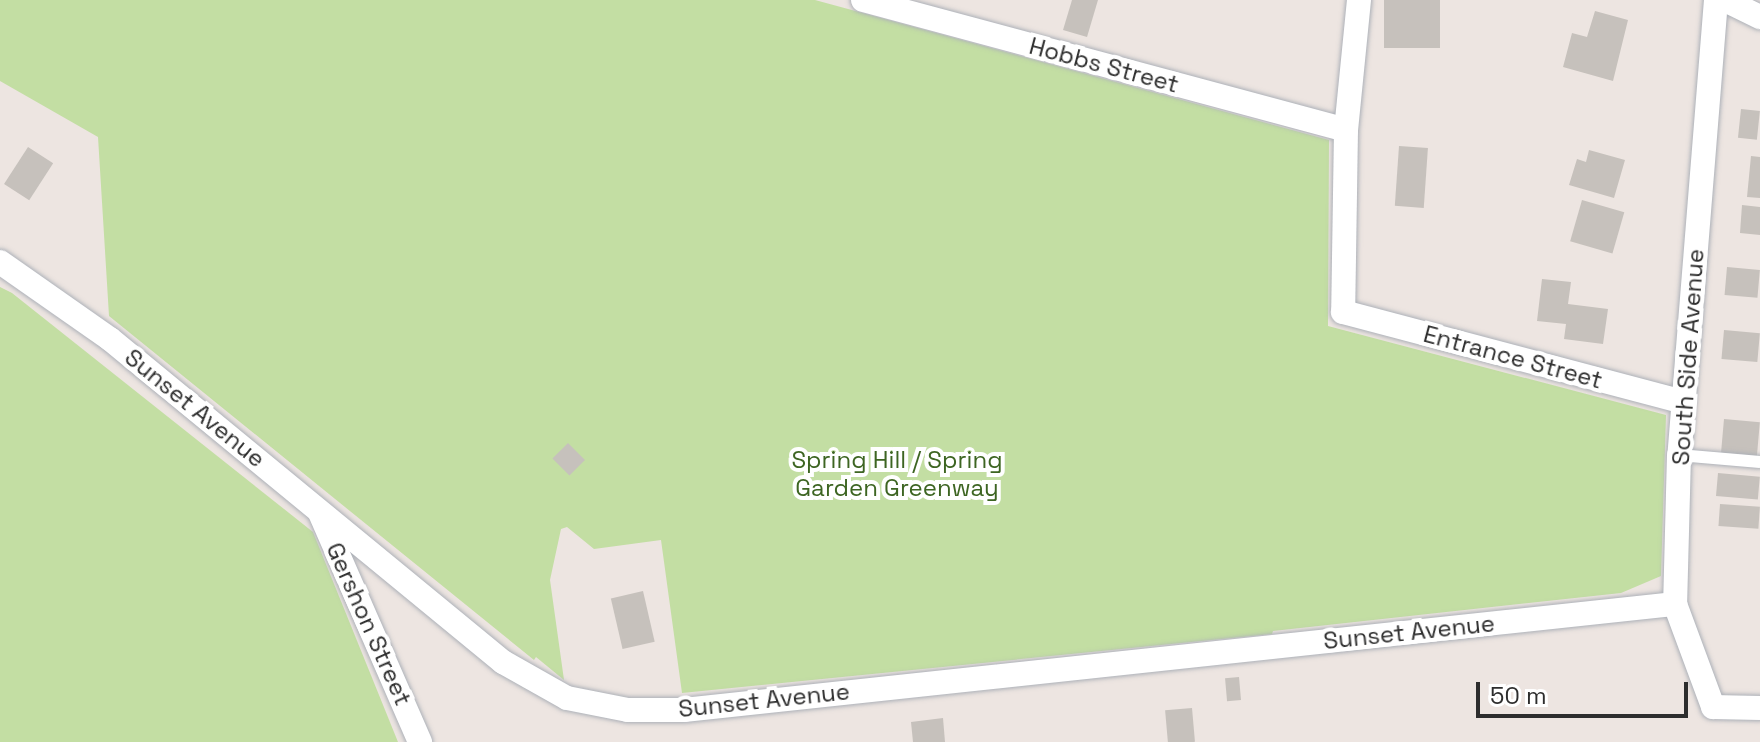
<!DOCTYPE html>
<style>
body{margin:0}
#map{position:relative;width:1760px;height:742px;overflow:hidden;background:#ede5e1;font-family:"Space Grotesk",sans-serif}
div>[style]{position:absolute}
.green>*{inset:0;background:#c3dea3}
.building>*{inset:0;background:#c6c1bc;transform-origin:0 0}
.roads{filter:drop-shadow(0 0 2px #adb1b8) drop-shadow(0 0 2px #adb1b8)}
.lane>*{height:12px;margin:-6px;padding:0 6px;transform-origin:6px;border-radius:6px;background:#fff}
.street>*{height:24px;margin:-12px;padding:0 12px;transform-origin:12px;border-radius:12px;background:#fff}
span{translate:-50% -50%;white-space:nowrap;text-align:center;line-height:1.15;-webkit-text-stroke:8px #fff;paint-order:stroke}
.street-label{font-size:24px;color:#2d2d2d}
.park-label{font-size:24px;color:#3d6522}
.scale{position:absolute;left:1476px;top:682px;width:212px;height:36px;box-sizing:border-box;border:4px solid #2d2d2d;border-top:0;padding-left:10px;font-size:24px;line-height:28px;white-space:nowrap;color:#2d2d2d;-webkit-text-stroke:6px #fff;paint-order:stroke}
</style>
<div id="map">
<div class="green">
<div style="clip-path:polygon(0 0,815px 0,1329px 140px,1328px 326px,1666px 415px,1661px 576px,1621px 593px,1273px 631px,1272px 634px,682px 693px,661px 540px,594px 549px,567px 527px,561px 529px,550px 580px,564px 680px,536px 657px,534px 660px,109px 316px,98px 137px,0 81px)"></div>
<div style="clip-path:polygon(0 287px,12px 293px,313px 532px,398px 742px,0 742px)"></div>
</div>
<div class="building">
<div style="clip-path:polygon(1072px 0,1098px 0,1087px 37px,1063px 30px)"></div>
<div style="left:1384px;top:0;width:56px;height:48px"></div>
<div style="clip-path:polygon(1595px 11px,1628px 20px,1613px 81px,1563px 67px,1572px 33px,1587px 37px)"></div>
<div style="left:1741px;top:109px;width:19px;height:29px;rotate:6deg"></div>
<div style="left:1399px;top:146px;width:29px;height:60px;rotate:4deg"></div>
<div style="left:28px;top:147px;width:30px;height:44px;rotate:33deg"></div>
<div style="clip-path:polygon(1589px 150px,1625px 160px,1614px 198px,1569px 185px,1577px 159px,1586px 162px)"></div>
<div style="clip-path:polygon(1751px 156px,1760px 157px,1760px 198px,1747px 197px)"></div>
<div style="left:1582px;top:200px;width:44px;height:43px;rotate:16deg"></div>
<div style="clip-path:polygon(1742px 205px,1760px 207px,1760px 235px,1740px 233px)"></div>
<div style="left:1727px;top:267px;width:33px;height:28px;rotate:5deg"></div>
<div style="clip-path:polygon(1542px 279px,1571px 282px,1568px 304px,1608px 309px,1603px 344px,1564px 339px,1566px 324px,1537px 321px)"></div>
<div style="left:1724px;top:330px;width:36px;height:29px;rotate:5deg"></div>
<div style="left:1724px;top:419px;width:36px;height:34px;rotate:5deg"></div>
<div style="left:568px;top:443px;width:24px;height:22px;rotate:45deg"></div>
<div style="left:1718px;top:473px;width:42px;height:23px;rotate:5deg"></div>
<div style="left:1720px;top:504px;width:40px;height:22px;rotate:4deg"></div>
<div style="left:643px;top:591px;width:52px;height:33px;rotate:77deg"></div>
<div style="left:1239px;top:677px;width:23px;height:14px;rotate:85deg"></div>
<div style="left:1192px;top:708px;width:34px;height:27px;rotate:85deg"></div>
<div style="clip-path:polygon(943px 718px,945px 742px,913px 742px,911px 722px)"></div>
</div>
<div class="roads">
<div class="lane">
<div style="left:1679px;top:455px;width:81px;rotate:4.9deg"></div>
</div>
<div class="street">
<div style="left:863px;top:0;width:500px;rotate:15.06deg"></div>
<div style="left:1359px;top:0;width:131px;rotate:95.7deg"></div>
<div style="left:1346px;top:130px;width:182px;rotate:90.9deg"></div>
<div style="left:1343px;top:312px;width:352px;rotate:14.8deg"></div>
<div style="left:1716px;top:0;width:457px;rotate:94.6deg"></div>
<div style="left:1679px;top:455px;width:149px;rotate:91.5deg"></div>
<div style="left:1675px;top:604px;width:110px;rotate:69.7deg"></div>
<div style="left:1713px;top:707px;width:47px;rotate:1.2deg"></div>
<div style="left:1725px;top:0;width:39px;rotate:26deg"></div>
<div style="left:0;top:262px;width:134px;rotate:35deg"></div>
<div style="left:110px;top:339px;width:509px;rotate:39.42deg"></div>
<div style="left:503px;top:662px;width:73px;rotate:29.4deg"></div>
<div style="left:567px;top:698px;width:62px;rotate:11.1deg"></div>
<div style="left:628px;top:710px;width:56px"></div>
<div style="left:684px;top:710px;width:997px;rotate:-6.11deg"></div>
<div style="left:320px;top:513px;width:250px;rotate:66.4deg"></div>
</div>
</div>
<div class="street-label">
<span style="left:1104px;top:65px;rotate:15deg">Hobbs Street</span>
<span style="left:1513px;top:357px;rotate:15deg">Entrance Street</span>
<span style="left:1688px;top:357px;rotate:-86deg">South Side Avenue</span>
<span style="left:195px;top:408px;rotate:39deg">Sunset Avenue</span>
<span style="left:369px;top:624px;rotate:66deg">Gershon Street</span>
<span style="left:1409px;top:632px;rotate:-6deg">Sunset Avenue</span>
<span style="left:764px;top:700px;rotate:-6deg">Sunset Avenue</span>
</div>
<div class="park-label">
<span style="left:897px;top:474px">Spring Hill / Spring<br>Garden Greenway</span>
</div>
<div class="scale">50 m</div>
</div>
